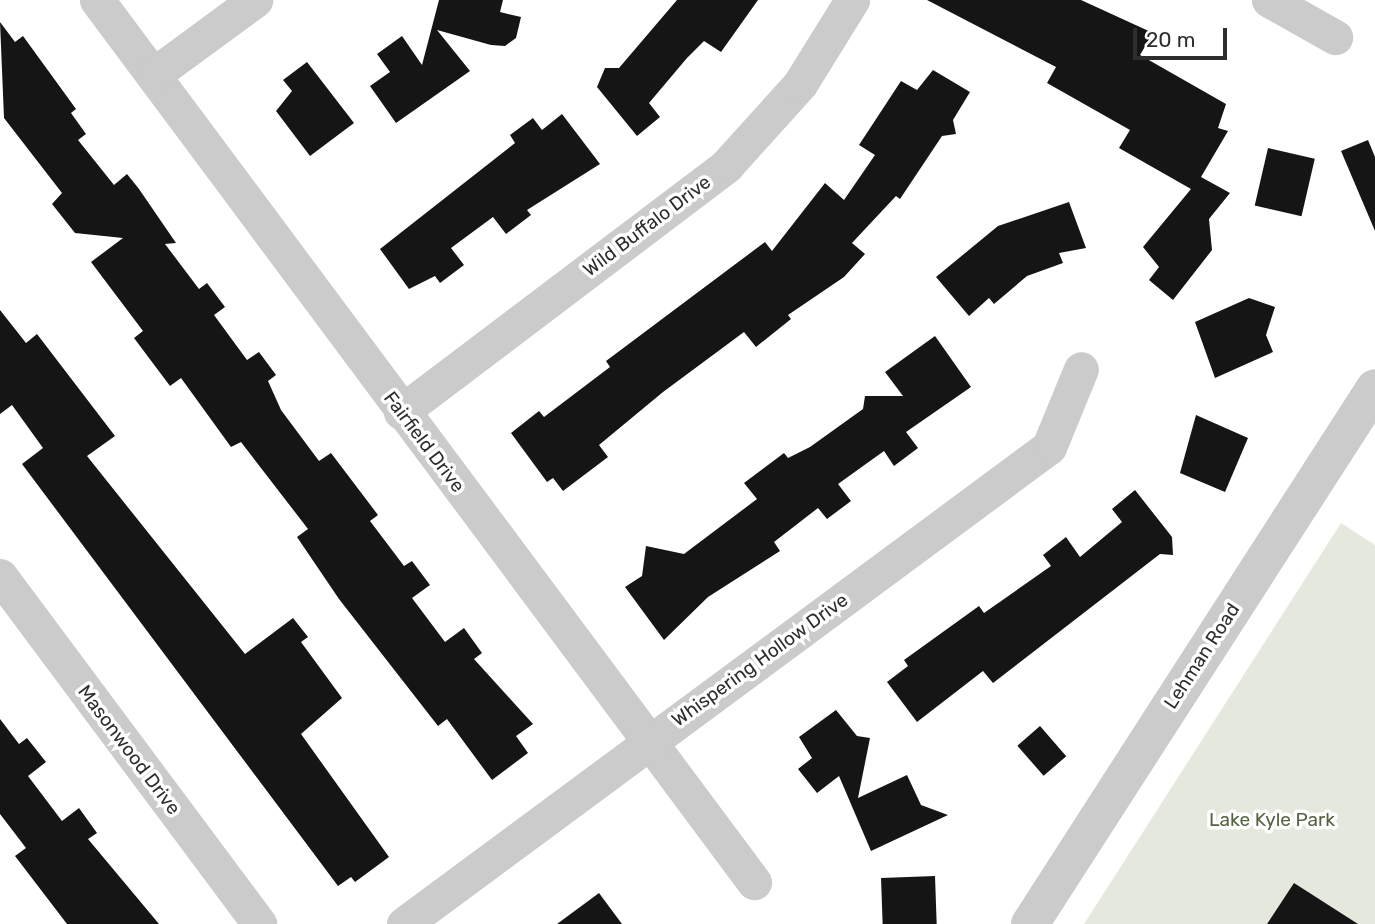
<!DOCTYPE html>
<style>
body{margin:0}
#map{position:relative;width:1375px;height:924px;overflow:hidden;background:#fff;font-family:Rubik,sans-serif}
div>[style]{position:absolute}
.green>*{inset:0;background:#e5e9dd}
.building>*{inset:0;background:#151515;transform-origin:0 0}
.minor>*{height:35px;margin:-17.5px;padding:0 17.5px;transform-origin:17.5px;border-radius:17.5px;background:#cbcbcb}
.tertiary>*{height:38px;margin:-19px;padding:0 19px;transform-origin:19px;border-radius:19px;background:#cbcbcb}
span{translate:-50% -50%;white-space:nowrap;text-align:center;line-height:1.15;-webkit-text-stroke:7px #fff;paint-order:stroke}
.street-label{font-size:19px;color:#2e2e2e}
.park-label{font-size:19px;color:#556441}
.scale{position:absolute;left:1133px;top:28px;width:94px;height:32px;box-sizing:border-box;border:4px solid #2e2e2e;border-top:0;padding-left:9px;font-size:21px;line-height:24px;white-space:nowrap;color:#2e2e2e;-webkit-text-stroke:5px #fff;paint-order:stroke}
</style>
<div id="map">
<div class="green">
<div style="clip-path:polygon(1341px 523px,1375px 545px,1375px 924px,1084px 924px)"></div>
</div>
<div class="building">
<div style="clip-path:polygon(439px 0,503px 0,500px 12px,521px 17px,516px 38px,505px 46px,491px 45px,437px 30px,470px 71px,396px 123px,370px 86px,390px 72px,377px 54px,402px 36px,422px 65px)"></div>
<div style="clip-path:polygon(677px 0,758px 0,721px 52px,704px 41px,687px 58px,649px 103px,660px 117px,637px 136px,597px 87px,605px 68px,619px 68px)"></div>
<div style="clip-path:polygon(927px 0,1081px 0,1153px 33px,1140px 55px,1226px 104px,1218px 128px,1228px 131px,1201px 177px,1230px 193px,1209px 219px,1212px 250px,1173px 300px,1149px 280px,1159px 267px,1143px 247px,1191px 189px,1119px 148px,1130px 130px,1047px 83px,1056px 67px)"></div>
<div style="clip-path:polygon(0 22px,15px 42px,23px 36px,76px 109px,71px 113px,86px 134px,78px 140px,114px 185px,127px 174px,139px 189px,176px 243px,165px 244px,199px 289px,207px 283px,225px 307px,214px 315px,247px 360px,259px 352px,276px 375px,268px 381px,281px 410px,319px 461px,331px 453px,378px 515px,370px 521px,404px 566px,412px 561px,430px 585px,412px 598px,445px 642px,464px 628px,482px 653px,474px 659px,533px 724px,516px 736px,528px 753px,492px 780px,447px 719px,438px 726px,339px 599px,297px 537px,308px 529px,241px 442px,231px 447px,181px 378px,170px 386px,134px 338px,143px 331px,91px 262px,123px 238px,75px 233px,52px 204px,62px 193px,4px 118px)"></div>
<div style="clip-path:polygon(307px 62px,354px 123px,310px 156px,276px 111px,292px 91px,283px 80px)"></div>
<div style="clip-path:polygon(933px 70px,970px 92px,953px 120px,956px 134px,942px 136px,900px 199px,896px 196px,852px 243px,865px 254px,844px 277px,788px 315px,791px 319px,756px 347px,744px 332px,663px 392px,599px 445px,608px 457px,563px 491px,553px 478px,547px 482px,511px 433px,539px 411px,544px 417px,610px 367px,606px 361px,765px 242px,772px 251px,825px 183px,844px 200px,875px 155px,859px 145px,901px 81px,917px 90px)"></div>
<div style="clip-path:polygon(562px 114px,600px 164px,527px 210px,531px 215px,506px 234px,493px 217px,451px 248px,464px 265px,440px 283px,435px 276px,409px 289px,380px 249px,515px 143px,510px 135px,533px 118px,542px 130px)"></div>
<div style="clip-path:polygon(1368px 140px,1375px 157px,1375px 231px,1341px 151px)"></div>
<div style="left:1268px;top:148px;width:48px;height:59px;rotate:13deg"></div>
<div style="clip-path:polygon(1069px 202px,1086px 248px,1059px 253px,1063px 263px,1027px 276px,994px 304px,989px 298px,969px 316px,936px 277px,998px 226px)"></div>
<div style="clip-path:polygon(1249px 298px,1275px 307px,1266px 335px,1273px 352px,1215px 378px,1195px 322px)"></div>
<div style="clip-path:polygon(0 310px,26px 343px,37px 334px,115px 436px,87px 456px,245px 654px,293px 618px,308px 637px,301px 642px,342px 698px,301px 734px,389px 857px,355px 882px,351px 877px,338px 886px,22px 464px,43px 448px,12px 405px,0 414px)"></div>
<div style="clip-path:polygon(935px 336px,971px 387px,906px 432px,918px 448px,894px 466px,884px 451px,838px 484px,851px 501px,827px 519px,818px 508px,774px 542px,780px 551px,708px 597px,664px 640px,625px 587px,642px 576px,646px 546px,684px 554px,757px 499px,744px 483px,784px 453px,788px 458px,810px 447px,863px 409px,865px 396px,903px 396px,885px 372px)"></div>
<div style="clip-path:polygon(1196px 415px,1248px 438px,1225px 492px,1180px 473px)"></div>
<div style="clip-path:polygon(1135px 490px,1172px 537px,1173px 555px,1160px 554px,993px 683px,983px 671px,917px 722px,887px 682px,908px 666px,904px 660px,979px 606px,984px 613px,1051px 566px,1043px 555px,1066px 537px,1080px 557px,1122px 522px,1112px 509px)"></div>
<div style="clip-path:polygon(836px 710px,857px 736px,870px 738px,858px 798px,907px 775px,921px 805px,948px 815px,871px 851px,839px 776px,817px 793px,798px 769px,812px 758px,799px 737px)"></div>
<div style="clip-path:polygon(0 719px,19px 744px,27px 738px,46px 762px,28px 776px,62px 821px,79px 808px,97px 833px,88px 839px,159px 924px,67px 924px,15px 856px,26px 848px,0 814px)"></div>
<div style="left:1040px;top:726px;width:40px;height:30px;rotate:49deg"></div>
<div style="left:935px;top:876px;width:48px;height:54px;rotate:88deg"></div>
<div style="clip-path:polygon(1294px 883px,1358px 924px,1267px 924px)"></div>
<div style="clip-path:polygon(599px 893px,622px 924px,557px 924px)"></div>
</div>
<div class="minor">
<div style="left:97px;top:0;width:1100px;rotate:53.32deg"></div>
<div style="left:1269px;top:0;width:76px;rotate:29.3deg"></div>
<div style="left:153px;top:75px;width:127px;rotate:-36.3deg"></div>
<div style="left:401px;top:412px;width:408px;rotate:-37.1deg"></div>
<div style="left:726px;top:166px;width:110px;rotate:-47.9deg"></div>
<div style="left:800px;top:84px;width:99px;rotate:-58.2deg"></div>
<div style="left:0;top:576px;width:434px;rotate:53.3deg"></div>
<div style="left:404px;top:924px;width:802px;rotate:-36.48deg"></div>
<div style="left:1049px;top:447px;width:84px;rotate:-67.7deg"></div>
</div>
<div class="tertiary">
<div style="left:1030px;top:924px;width:637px;rotate:-57.23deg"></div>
</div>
<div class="street-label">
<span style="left:647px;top:226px;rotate:-37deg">Wild Buffalo Drive</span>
<span style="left:424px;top:442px;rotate:53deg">Fairfield Drive</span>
<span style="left:1202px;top:656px;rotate:-57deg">Lehman Road</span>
<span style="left:760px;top:660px;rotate:-36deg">Whispering Hollow Drive</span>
<span style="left:129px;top:750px;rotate:53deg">Masonwood Drive</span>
</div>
<div class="park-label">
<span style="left:1272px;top:820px">Lake Kyle Park</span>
</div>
<div class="scale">20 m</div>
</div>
